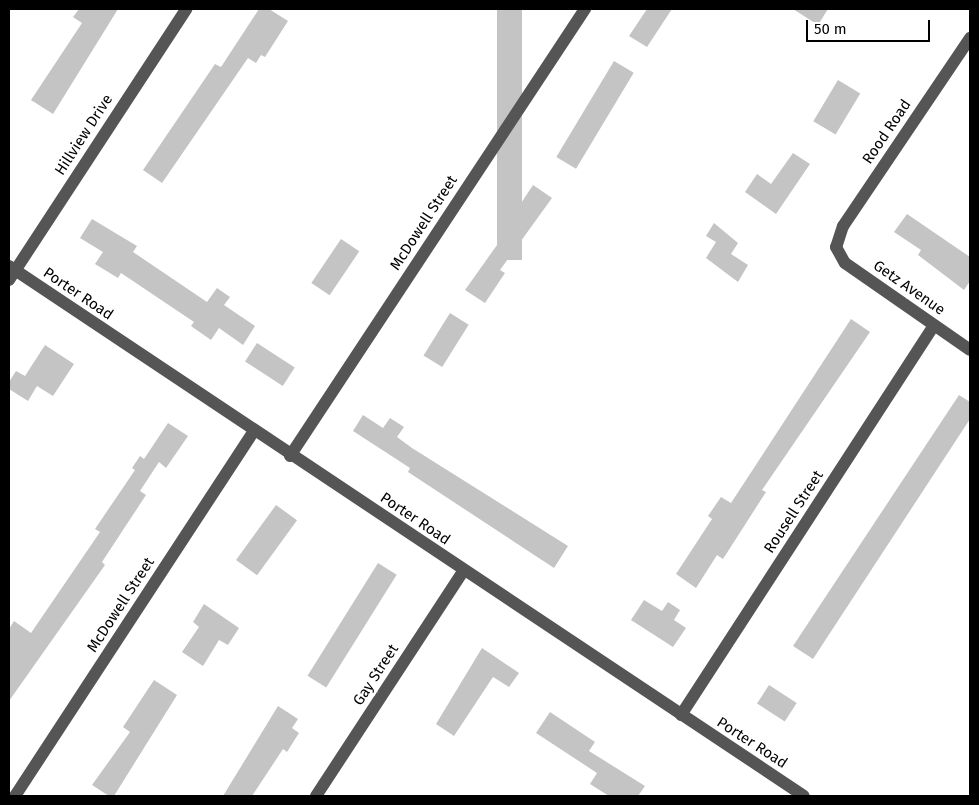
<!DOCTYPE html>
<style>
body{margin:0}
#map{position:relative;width:979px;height:805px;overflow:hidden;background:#fff;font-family:"Fira Sans",sans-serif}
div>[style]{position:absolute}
.building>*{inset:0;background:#c4c4c4;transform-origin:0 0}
.minor>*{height:12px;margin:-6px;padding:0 6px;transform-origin:6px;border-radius:6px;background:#555}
span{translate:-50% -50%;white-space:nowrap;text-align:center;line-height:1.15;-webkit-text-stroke:4.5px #fff;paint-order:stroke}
.street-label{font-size:15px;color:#000}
.frame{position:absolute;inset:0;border:10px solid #000;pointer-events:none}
.scale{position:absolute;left:806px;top:20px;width:124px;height:22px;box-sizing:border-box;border:2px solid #000;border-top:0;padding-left:6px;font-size:15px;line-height:18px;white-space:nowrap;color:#000;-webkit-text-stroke:4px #fff;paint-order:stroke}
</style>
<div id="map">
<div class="building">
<div style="clip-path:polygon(79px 9px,118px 9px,53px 114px,31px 100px,82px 23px,73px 17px)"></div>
<div style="clip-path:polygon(259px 9px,269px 9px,288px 21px,265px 57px,261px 55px,256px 63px,248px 58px,162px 183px,143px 170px,215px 64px,221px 67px)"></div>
<div style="left:497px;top:9px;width:25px;height:251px"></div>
<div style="clip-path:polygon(647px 9px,672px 9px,647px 47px,629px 36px)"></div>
<div style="clip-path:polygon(793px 9px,828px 9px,818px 25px)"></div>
<div style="left:614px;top:61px;width:23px;height:112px;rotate:31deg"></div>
<div style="left:838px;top:80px;width:26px;height:48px;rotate:31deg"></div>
<div style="clip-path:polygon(793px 153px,810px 164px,776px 214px,745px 192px,757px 174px,771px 184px)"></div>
<div style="clip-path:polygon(533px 185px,552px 198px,500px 270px,505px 273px,485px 303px,465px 290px,507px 231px,504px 229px)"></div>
<div style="clip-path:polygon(907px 214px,970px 257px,970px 281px,964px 290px,918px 255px,921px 250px,894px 232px)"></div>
<div style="clip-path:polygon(92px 219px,137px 246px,133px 252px,207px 302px,217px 288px,230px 297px,224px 305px,255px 326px,243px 345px,219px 328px,211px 340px,191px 326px,194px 322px,121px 273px,118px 278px,95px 264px,103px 252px,80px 238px)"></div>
<div style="clip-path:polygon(714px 223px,738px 243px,731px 254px,748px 265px,738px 282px,706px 258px,716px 242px,706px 236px)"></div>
<div style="left:341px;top:239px;width:22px;height:53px;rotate:34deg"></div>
<div style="left:450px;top:313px;width:22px;height:50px;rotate:32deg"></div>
<div style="clip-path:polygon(851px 319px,870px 332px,762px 490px,766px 492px,723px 559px,717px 555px,696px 588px,676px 574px,712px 519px,708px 516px,721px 497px,731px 503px)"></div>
<div style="left:257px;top:343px;width:45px;height:22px;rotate:33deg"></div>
<div style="clip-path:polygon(45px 345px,74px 364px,53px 396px,37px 386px,28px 401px,9px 389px,9px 382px,16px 371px,25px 376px)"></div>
<div style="clip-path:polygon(959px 395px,970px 402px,970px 419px,813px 659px,793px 646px)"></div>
<div style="clip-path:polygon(363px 415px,383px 428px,390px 418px,404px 427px,397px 437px,412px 448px,568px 546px,554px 568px,408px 472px,410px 468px,353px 431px)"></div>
<div style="clip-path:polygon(168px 423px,188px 436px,166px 468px,159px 462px,140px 491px,146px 495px,102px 562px,105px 565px,9px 701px,9px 629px,14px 621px,31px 633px,100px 532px,95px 529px,135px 470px,132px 468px,140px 456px,144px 459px)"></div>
<div style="left:276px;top:505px;width:26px;height:68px;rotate:36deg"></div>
<div style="left:378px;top:563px;width:22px;height:133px;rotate:32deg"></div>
<div style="clip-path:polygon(644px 600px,662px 611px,668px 602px,680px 610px,674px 620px,686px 628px,673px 647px,631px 620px)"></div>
<div style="clip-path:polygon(204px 604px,239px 628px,228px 645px,219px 640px,203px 666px,182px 652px,199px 627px,193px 622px)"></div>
<div style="clip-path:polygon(482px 648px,519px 673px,509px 687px,493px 677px,454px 736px,436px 724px)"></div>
<div style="clip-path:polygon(154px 680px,177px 695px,114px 796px,109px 796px,92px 785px,130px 732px,123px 727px)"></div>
<div style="left:769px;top:685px;width:33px;height:22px;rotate:33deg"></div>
<div style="clip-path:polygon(278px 706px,298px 719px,292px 728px,299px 733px,287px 752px,283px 749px,252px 796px,223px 796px)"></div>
<div style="clip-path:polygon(550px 712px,595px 742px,589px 751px,645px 786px,638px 796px,609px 796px,590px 784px,597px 773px,536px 733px)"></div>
</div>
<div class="minor">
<div style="left:970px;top:38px;width:227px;rotate:124deg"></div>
<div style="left:843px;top:226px;width:22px;rotate:108deg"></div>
<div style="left:836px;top:247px;width:18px;rotate:61deg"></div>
<div style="left:845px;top:263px;width:152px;rotate:34.8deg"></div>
<div style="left:9px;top:266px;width:955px;rotate:33.69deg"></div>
<div style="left:9px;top:280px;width:324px;rotate:-56.8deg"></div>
<div style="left:290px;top:456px;width:536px;rotate:-56.58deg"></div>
<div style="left:681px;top:715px;width:464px;rotate:-57deg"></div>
<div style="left:15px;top:796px;width:435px;rotate:-56.8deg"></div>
<div style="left:316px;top:796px;width:269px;rotate:-56.8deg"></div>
</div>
<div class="street-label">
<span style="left:887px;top:132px;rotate:-56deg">Rood Road</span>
<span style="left:84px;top:135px;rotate:-57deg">Hillview Drive</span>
<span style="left:424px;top:223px;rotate:-57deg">McDowell Street</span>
<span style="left:909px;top:288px;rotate:35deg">Getz Avenue</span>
<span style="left:78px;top:294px;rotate:34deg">Porter Road</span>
<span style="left:794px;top:512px;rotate:-57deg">Rousell Street</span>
<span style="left:415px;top:519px;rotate:34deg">Porter Road</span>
<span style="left:121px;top:605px;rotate:-57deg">McDowell Street</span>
<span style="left:376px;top:675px;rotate:-57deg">Gay Street</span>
<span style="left:752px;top:743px;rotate:33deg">Porter Road</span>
</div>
<div class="frame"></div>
<div class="scale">50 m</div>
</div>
